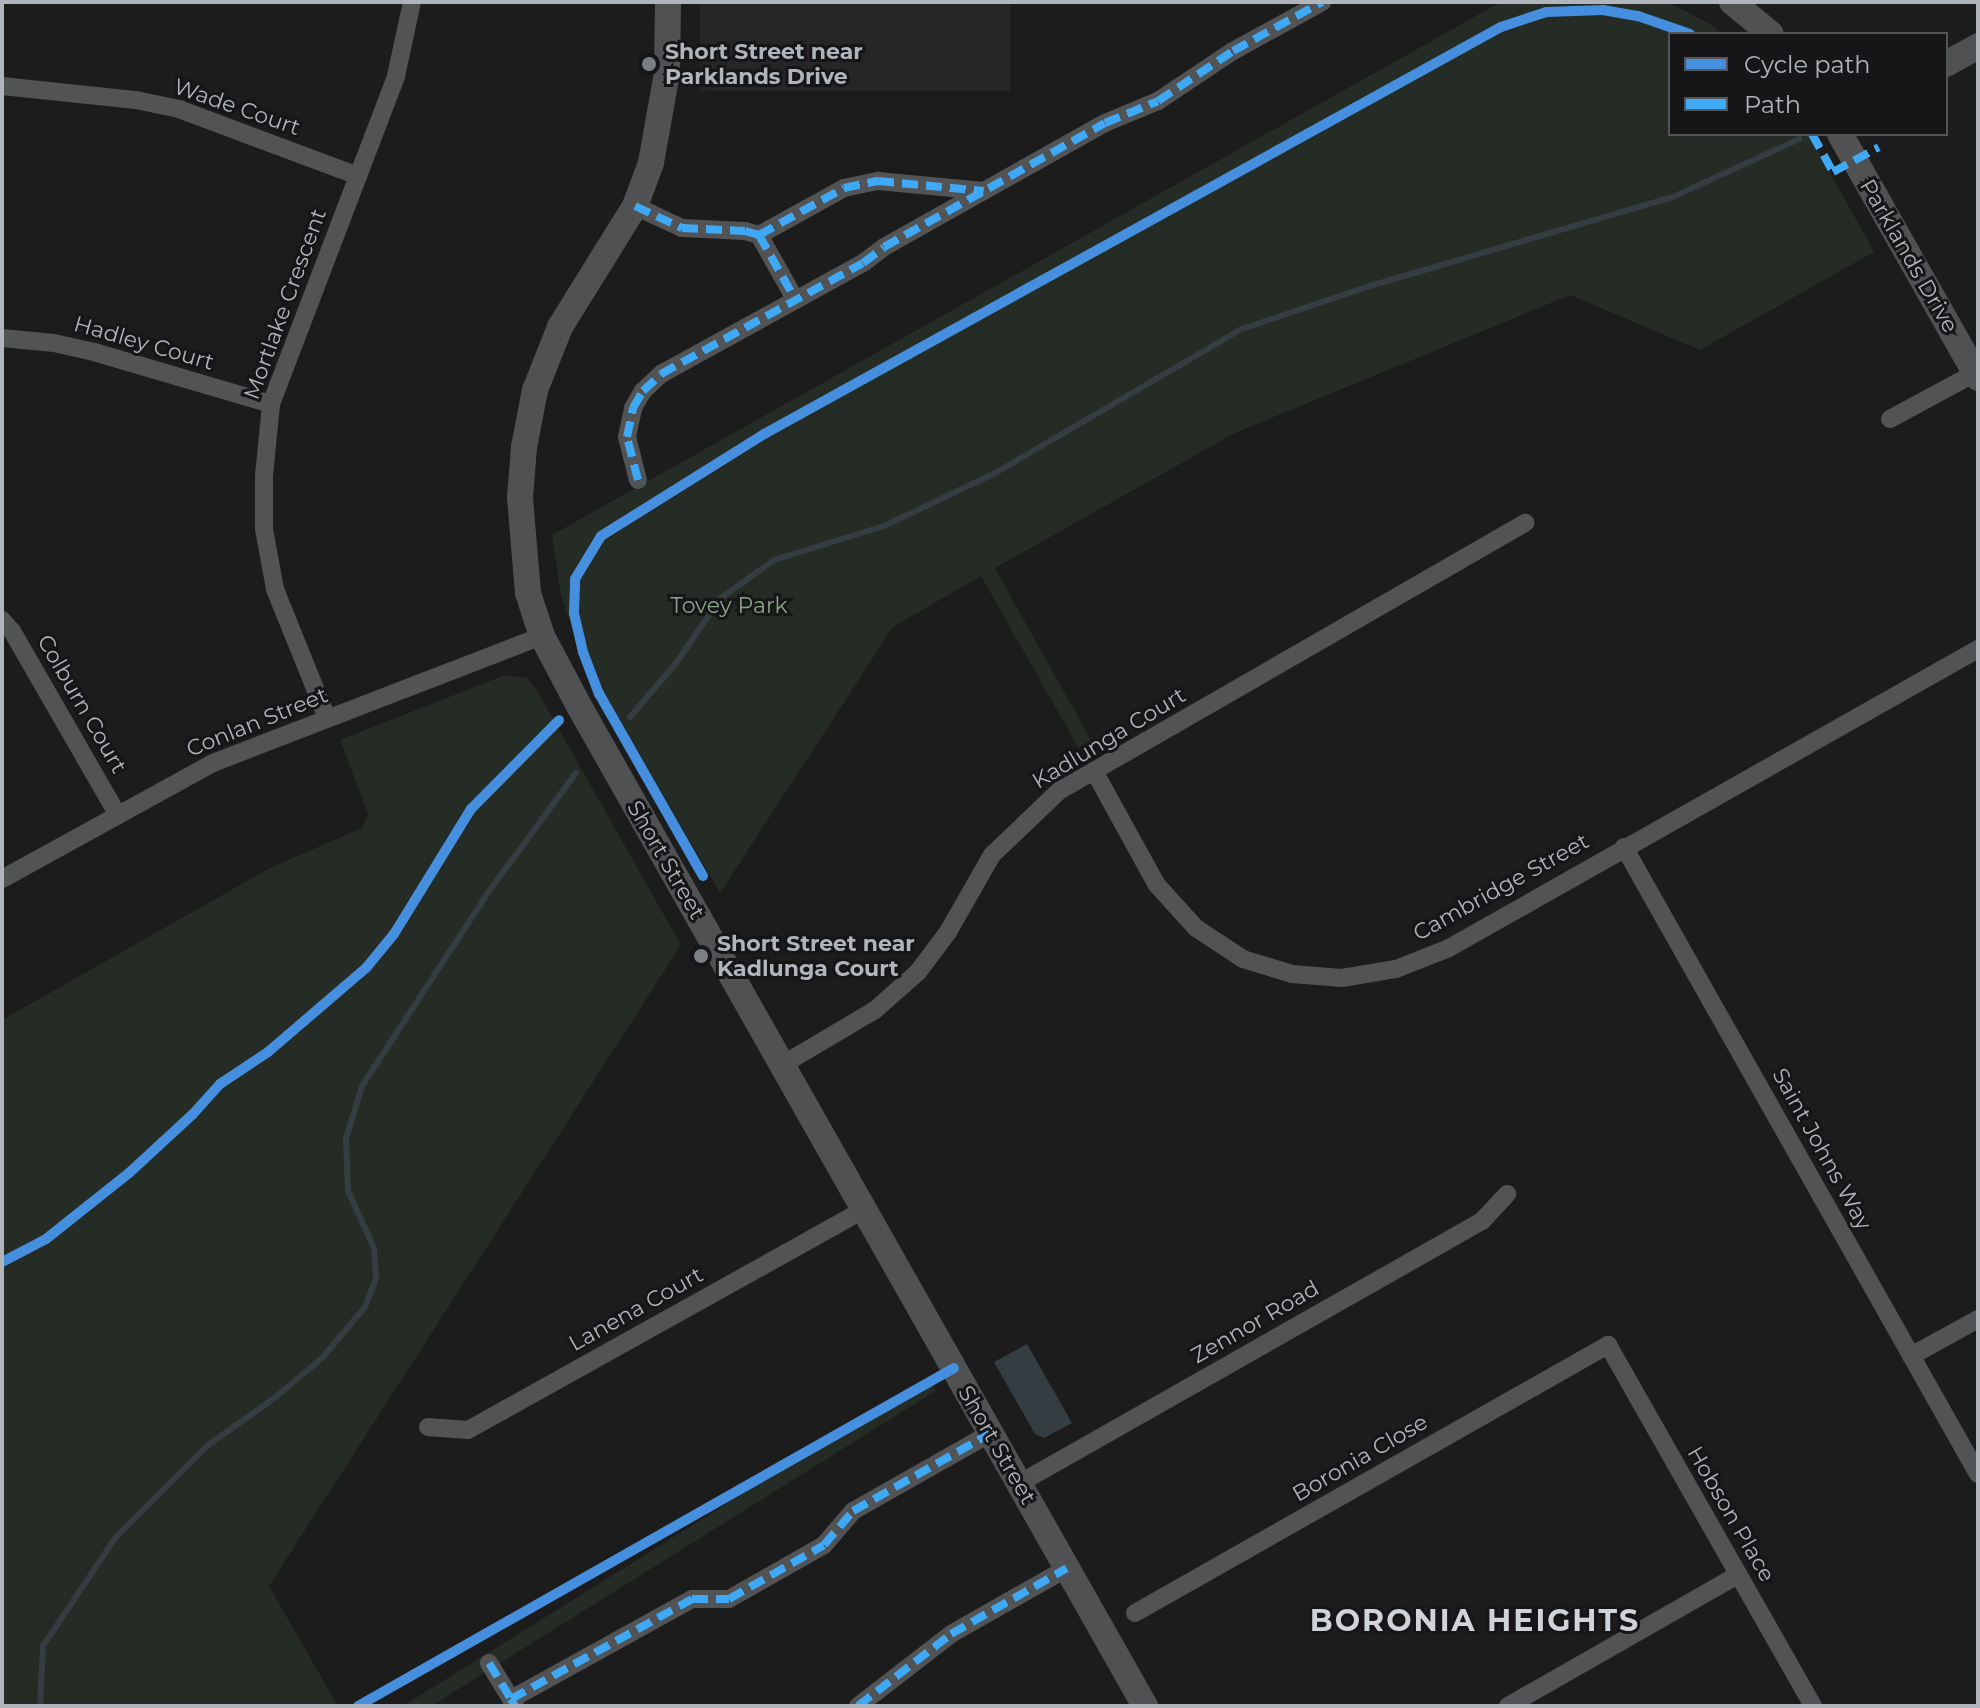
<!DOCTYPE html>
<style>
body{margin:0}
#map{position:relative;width:1980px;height:1708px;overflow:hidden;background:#1c1c1c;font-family:Montserrat,sans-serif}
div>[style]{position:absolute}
.built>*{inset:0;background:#262628;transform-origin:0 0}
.green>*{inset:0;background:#252b25;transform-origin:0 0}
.water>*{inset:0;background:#343d41}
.stream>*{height:6px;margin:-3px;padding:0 3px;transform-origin:3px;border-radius:3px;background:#343d41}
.street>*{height:18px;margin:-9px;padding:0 9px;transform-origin:9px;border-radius:9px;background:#515355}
.secondary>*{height:26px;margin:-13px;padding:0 13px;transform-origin:13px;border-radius:13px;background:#505152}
.quiet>*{height:8px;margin-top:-4px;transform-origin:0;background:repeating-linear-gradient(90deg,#3fa9f5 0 16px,transparent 0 24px)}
.cycleway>*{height:10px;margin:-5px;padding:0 5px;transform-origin:5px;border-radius:5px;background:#468fdf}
.dots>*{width:22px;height:22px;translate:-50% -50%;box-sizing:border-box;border:4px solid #161618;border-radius:50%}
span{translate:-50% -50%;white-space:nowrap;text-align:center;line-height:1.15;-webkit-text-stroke:6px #161618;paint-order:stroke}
.poi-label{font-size:22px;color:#afb5bb;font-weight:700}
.left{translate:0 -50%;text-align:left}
.street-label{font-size:22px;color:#afb5bb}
.park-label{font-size:22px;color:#8ba389}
.district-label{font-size:30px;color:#d0d3d7;font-weight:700;letter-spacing:2px}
.frame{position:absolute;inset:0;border:4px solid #afb5bb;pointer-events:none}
.legend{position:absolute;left:1668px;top:32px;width:280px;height:104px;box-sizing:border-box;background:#161618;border:2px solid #535659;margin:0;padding:10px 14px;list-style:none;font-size:24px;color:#afb5bb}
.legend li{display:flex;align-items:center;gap:16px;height:40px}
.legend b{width:40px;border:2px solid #535659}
</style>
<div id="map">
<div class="built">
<div style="left:700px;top:2px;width:310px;height:89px"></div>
</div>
<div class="green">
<div style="clip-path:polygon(1501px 2px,1668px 2px,1710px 24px,1722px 34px,1670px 34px,1670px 134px,1809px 134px,1874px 252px,1700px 350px,1570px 295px,1235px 433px,995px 568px,1092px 742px,1079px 749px,981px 576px,893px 627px,720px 893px,583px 657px,561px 596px,552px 535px)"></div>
<div style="clip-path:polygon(505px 675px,527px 678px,536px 689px,681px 945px,269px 1586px,338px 1706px,2px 1706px,2px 1020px,272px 867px,362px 828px,368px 814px,340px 740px)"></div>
<div style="left:928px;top:1378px;width:15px;height:670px;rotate:58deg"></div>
</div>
<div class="water">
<div style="clip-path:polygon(1027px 1344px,1072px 1423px,1044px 1438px,1035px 1434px,994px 1362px)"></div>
</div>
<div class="stream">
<div style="left:630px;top:717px;width:71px;rotate:-49.6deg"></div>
<div style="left:676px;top:663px;width:79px;rotate:-55.3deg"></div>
<div style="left:721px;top:598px;width:65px;rotate:-35.6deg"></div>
<div style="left:774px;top:560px;width:115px;rotate:-17.2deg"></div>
<div style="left:884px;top:526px;width:125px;rotate:-25.5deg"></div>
<div style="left:997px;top:472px;width:284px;rotate:-30.3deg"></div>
<div style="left:1242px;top:329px;width:135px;rotate:-18.6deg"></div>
<div style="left:1370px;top:286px;width:316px;rotate:-16.4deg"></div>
<div style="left:1673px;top:197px;width:139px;rotate:-24.7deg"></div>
<div style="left:40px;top:1706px;width:60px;rotate:-87.1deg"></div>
<div style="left:43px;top:1646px;width:131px;rotate:-56.2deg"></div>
<div style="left:116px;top:1537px;width:129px;rotate:-45deg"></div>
<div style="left:207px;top:1446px;width:86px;rotate:-35.5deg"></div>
<div style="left:277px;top:1396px;width:60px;rotate:-40.3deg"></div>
<div style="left:323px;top:1357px;width:65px;rotate:-50deg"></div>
<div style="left:365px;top:1307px;width:31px;rotate:-69deg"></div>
<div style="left:376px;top:1278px;width:30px;rotate:-94deg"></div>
<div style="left:374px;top:1248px;width:63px;rotate:-114.5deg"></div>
<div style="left:348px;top:1191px;width:53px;rotate:-92.2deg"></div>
<div style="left:346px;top:1138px;width:54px;rotate:-72.9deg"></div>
<div style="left:362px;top:1086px;width:229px;rotate:-56.9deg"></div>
<div style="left:487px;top:894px;width:150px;rotate:-53.7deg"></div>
</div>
<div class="street">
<div style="left:2px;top:86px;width:135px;rotate:6deg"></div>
<div style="left:136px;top:100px;width:44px;rotate:11.8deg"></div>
<div style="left:179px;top:109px;width:191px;rotate:20.5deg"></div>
<div style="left:635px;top:206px;width:52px;rotate:25.1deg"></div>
<div style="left:682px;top:228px;width:63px;rotate:2.7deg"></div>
<div style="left:745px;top:231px;width:15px;rotate:16deg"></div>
<div style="left:759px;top:235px;width:73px;rotate:60.6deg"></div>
<div style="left:759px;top:235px;width:97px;rotate:-28.9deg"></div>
<div style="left:844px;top:188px;width:35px;rotate:-12deg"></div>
<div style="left:878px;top:181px;width:106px;rotate:5.4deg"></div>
<div style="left:2px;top:338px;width:52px;rotate:5.5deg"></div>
<div style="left:54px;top:343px;width:41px;rotate:12.7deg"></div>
<div style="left:94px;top:352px;width:184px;rotate:16.4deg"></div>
<div style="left:1890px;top:419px;width:97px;rotate:-28.4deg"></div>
<div style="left:638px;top:480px;width:44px;rotate:-104.3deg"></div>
<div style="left:627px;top:437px;width:30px;rotate:-78deg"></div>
<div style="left:633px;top:408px;width:20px;rotate:-60deg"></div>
<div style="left:643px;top:391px;width:25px;rotate:-43deg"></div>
<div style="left:661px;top:374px;width:230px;rotate:-28.8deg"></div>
<div style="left:863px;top:263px;width:26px;rotate:-37deg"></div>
<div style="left:884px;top:247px;width:253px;rotate:-29.3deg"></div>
<div style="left:1105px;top:123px;width:57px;rotate:-22.5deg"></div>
<div style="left:1158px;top:101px;width:90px;rotate:-33.7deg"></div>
<div style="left:1233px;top:51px;width:102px;rotate:-28.8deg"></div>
<div style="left:2px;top:620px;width:15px;rotate:48deg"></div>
<div style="left:12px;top:631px;width:212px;rotate:60.1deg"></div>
<div style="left:327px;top:718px;width:139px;rotate:-112deg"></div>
<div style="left:275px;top:589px;width:61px;rotate:-100.4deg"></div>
<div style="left:264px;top:529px;width:53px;rotate:-90deg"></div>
<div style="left:264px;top:476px;width:72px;rotate:-84.4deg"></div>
<div style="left:271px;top:404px;width:351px;rotate:-69.1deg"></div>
<div style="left:396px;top:76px;width:76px;rotate:-77.8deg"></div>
<div style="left:1094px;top:771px;width:130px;rotate:61.1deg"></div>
<div style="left:1157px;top:885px;width:58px;rotate:47.8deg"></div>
<div style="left:1196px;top:928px;width:56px;rotate:33.4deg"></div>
<div style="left:1243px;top:959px;width:51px;rotate:17deg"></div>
<div style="left:1292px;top:974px;width:50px;rotate:4.6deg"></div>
<div style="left:1342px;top:978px;width:55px;rotate:-9.5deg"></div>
<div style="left:1396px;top:969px;width:57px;rotate:-21.6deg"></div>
<div style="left:1449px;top:948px;width:608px;rotate:-29.48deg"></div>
<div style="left:1624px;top:847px;width:720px;rotate:60.55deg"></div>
<div style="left:2px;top:879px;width:241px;rotate:-28.8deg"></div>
<div style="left:213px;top:763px;width:353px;rotate:-21.1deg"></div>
<div style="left:782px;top:1065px;width:108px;rotate:-30.6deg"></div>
<div style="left:875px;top:1010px;width:57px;rotate:-41.5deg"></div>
<div style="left:918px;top:972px;width:50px;rotate:-53.1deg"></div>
<div style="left:948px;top:932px;width:89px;rotate:-60.3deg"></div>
<div style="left:992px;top:855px;width:93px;rotate:-43.7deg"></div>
<div style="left:1059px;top:791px;width:538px;rotate:-29.9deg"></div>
<div style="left:1911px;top:1356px;width:77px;rotate:-28.9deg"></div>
<div style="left:428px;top:1427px;width:40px;rotate:4.3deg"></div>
<div style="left:468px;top:1430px;width:452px;rotate:-29.1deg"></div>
<div style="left:1020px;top:1483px;width:531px;rotate:-29.56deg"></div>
<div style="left:1482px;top:1221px;width:37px;rotate:-47deg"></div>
<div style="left:1135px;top:1613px;width:544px;rotate:-29.54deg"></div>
<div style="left:1608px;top:1345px;width:415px;rotate:60.4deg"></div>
<div style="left:489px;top:1663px;width:42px;rotate:58.6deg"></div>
<div style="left:515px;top:1706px;width:8px;rotate:-120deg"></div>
<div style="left:511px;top:1699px;width:207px;rotate:-28.9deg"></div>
<div style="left:692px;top:1599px;width:37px"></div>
<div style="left:729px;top:1599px;width:109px;rotate:-29.6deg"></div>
<div style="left:824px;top:1545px;width:45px;rotate:-49.5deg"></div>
<div style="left:853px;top:1511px;width:159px;rotate:-29.5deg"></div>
<div style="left:858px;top:1706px;width:118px;rotate:-37.7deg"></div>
<div style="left:951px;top:1634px;width:133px;rotate:-29.6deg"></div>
<div style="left:1508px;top:1706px;width:265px;rotate:-29.7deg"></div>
</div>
<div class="secondary">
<div style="left:668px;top:2px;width:71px;rotate:90.8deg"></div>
<div style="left:667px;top:73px;width:91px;rotate:100.1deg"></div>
<div style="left:651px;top:163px;width:46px;rotate:110.4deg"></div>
<div style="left:635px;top:206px;width:142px;rotate:121.8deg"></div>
<div style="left:560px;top:327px;width:68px;rotate:111.6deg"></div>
<div style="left:535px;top:390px;width:58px;rotate:100.9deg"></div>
<div style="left:524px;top:447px;width:51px;rotate:94.5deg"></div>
<div style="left:520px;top:498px;width:95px;rotate:85.2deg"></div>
<div style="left:528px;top:593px;width:45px;rotate:72deg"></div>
<div style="left:542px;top:636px;width:79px;rotate:62.1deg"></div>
<div style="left:579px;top:706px;width:1149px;rotate:60.49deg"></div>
<div style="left:1732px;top:2px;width:50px;rotate:39.4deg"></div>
<div style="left:1946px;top:64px;width:37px;rotate:-29deg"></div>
<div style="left:1840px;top:134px;width:280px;rotate:60.5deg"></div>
</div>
<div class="quiet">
<div style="left:1812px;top:134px;width:43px;rotate:61.1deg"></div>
<div style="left:1833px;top:172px;width:52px;rotate:-28.5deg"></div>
<div style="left:635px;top:206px;width:52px;rotate:25.1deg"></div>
<div style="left:682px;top:228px;width:63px;rotate:2.7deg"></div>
<div style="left:745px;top:231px;width:15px;rotate:16deg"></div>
<div style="left:759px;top:235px;width:73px;rotate:60.6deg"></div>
<div style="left:759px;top:235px;width:97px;rotate:-28.9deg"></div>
<div style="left:844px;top:188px;width:35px;rotate:-12deg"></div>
<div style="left:878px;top:181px;width:106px;rotate:5.4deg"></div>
<div style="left:638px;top:480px;width:44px;rotate:-104.3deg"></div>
<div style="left:627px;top:437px;width:30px;rotate:-78deg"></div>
<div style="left:633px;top:408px;width:20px;rotate:-60deg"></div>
<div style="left:643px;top:391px;width:25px;rotate:-43deg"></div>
<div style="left:661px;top:374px;width:230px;rotate:-28.8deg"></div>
<div style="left:863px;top:263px;width:26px;rotate:-37deg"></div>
<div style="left:884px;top:247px;width:253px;rotate:-29.3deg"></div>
<div style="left:1105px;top:123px;width:57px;rotate:-22.5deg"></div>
<div style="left:1158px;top:101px;width:90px;rotate:-33.7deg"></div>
<div style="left:1233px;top:51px;width:102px;rotate:-28.8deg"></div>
<div style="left:489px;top:1663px;width:42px;rotate:58.6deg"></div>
<div style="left:515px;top:1706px;width:8px;rotate:-120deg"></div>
<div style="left:511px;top:1699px;width:207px;rotate:-28.9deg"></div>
<div style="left:692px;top:1599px;width:37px"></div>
<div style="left:729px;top:1599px;width:109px;rotate:-29.6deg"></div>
<div style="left:824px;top:1545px;width:45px;rotate:-49.5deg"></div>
<div style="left:853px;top:1511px;width:159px;rotate:-29.5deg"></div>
<div style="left:858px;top:1706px;width:118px;rotate:-37.7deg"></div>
<div style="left:951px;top:1634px;width:133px;rotate:-29.6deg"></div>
</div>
<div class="cycleway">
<div style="left:703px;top:876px;width:210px;rotate:-119.7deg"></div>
<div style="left:599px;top:694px;width:45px;rotate:-110.9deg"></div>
<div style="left:583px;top:652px;width:40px;rotate:-103deg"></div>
<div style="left:574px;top:613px;width:34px;rotate:-88deg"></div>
<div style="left:575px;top:579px;width:50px;rotate:-58.8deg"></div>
<div style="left:601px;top:536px;width:192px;rotate:-32deg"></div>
<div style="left:764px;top:434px;width:842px;rotate:-28.91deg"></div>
<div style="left:1501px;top:27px;width:47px;rotate:-18.4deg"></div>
<div style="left:1546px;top:12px;width:57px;rotate:-2deg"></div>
<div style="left:1603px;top:10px;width:36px;rotate:10deg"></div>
<div style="left:1638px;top:16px;width:55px;rotate:19.1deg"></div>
<div style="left:2px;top:1262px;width:50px;rotate:-27.6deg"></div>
<div style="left:46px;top:1239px;width:106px;rotate:-38.5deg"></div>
<div style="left:129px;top:1173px;width:87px;rotate:-42.7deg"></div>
<div style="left:193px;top:1114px;width:40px;rotate:-48deg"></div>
<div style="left:220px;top:1084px;width:58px;rotate:-33.7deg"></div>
<div style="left:268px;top:1052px;width:129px;rotate:-40.6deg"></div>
<div style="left:366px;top:968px;width:44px;rotate:-50.5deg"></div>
<div style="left:394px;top:934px;width:147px;rotate:-58.4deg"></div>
<div style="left:471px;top:809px;width:125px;rotate:-45.3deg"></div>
<div style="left:358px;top:1706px;width:685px;rotate:-29.56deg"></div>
</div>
<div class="dots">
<div style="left:649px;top:64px;background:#7c7f83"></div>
<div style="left:701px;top:956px;background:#7c7f83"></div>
</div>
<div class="poi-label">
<span class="left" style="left:665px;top:64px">Short Street near<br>Parklands Drive</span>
<span class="left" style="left:717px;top:956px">Short Street near<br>Kadlunga Court</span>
</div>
<div class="street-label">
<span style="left:237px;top:107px;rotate:19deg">Wade Court</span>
<span style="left:1909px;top:256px;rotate:60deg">Parklands Drive</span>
<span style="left:285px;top:304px;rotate:-70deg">Mortlake Crescent</span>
<span style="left:144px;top:343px;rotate:16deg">Hadley Court</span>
<span style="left:82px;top:704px;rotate:60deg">Colburn Court</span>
<span style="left:257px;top:722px;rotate:-22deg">Conlan Street</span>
<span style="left:1109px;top:738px;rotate:-31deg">Kadlunga Court</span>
<span style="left:666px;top:860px;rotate:60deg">Short Street</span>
<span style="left:1501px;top:887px;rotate:-29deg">Cambridge Street</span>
<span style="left:1822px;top:1149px;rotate:61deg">Saint Johns Way</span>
<span style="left:636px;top:1309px;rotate:-29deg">Lanena Court</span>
<span style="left:1255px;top:1322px;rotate:-30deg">Zennor Road</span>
<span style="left:997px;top:1445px;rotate:60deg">Short Street</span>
<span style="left:1360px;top:1458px;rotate:-30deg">Boronia Close</span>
<span style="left:1731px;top:1514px;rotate:60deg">Hobson Place</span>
</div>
<div class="park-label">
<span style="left:729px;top:606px">Tovey Park</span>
</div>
<div class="district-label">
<span style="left:1475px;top:1621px">BORONIA HEIGHTS</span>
</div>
<div class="frame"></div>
<ul class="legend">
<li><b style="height:10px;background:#468fdf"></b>Cycle path</li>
<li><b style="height:10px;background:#3fa9f5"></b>Path</li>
</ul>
</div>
